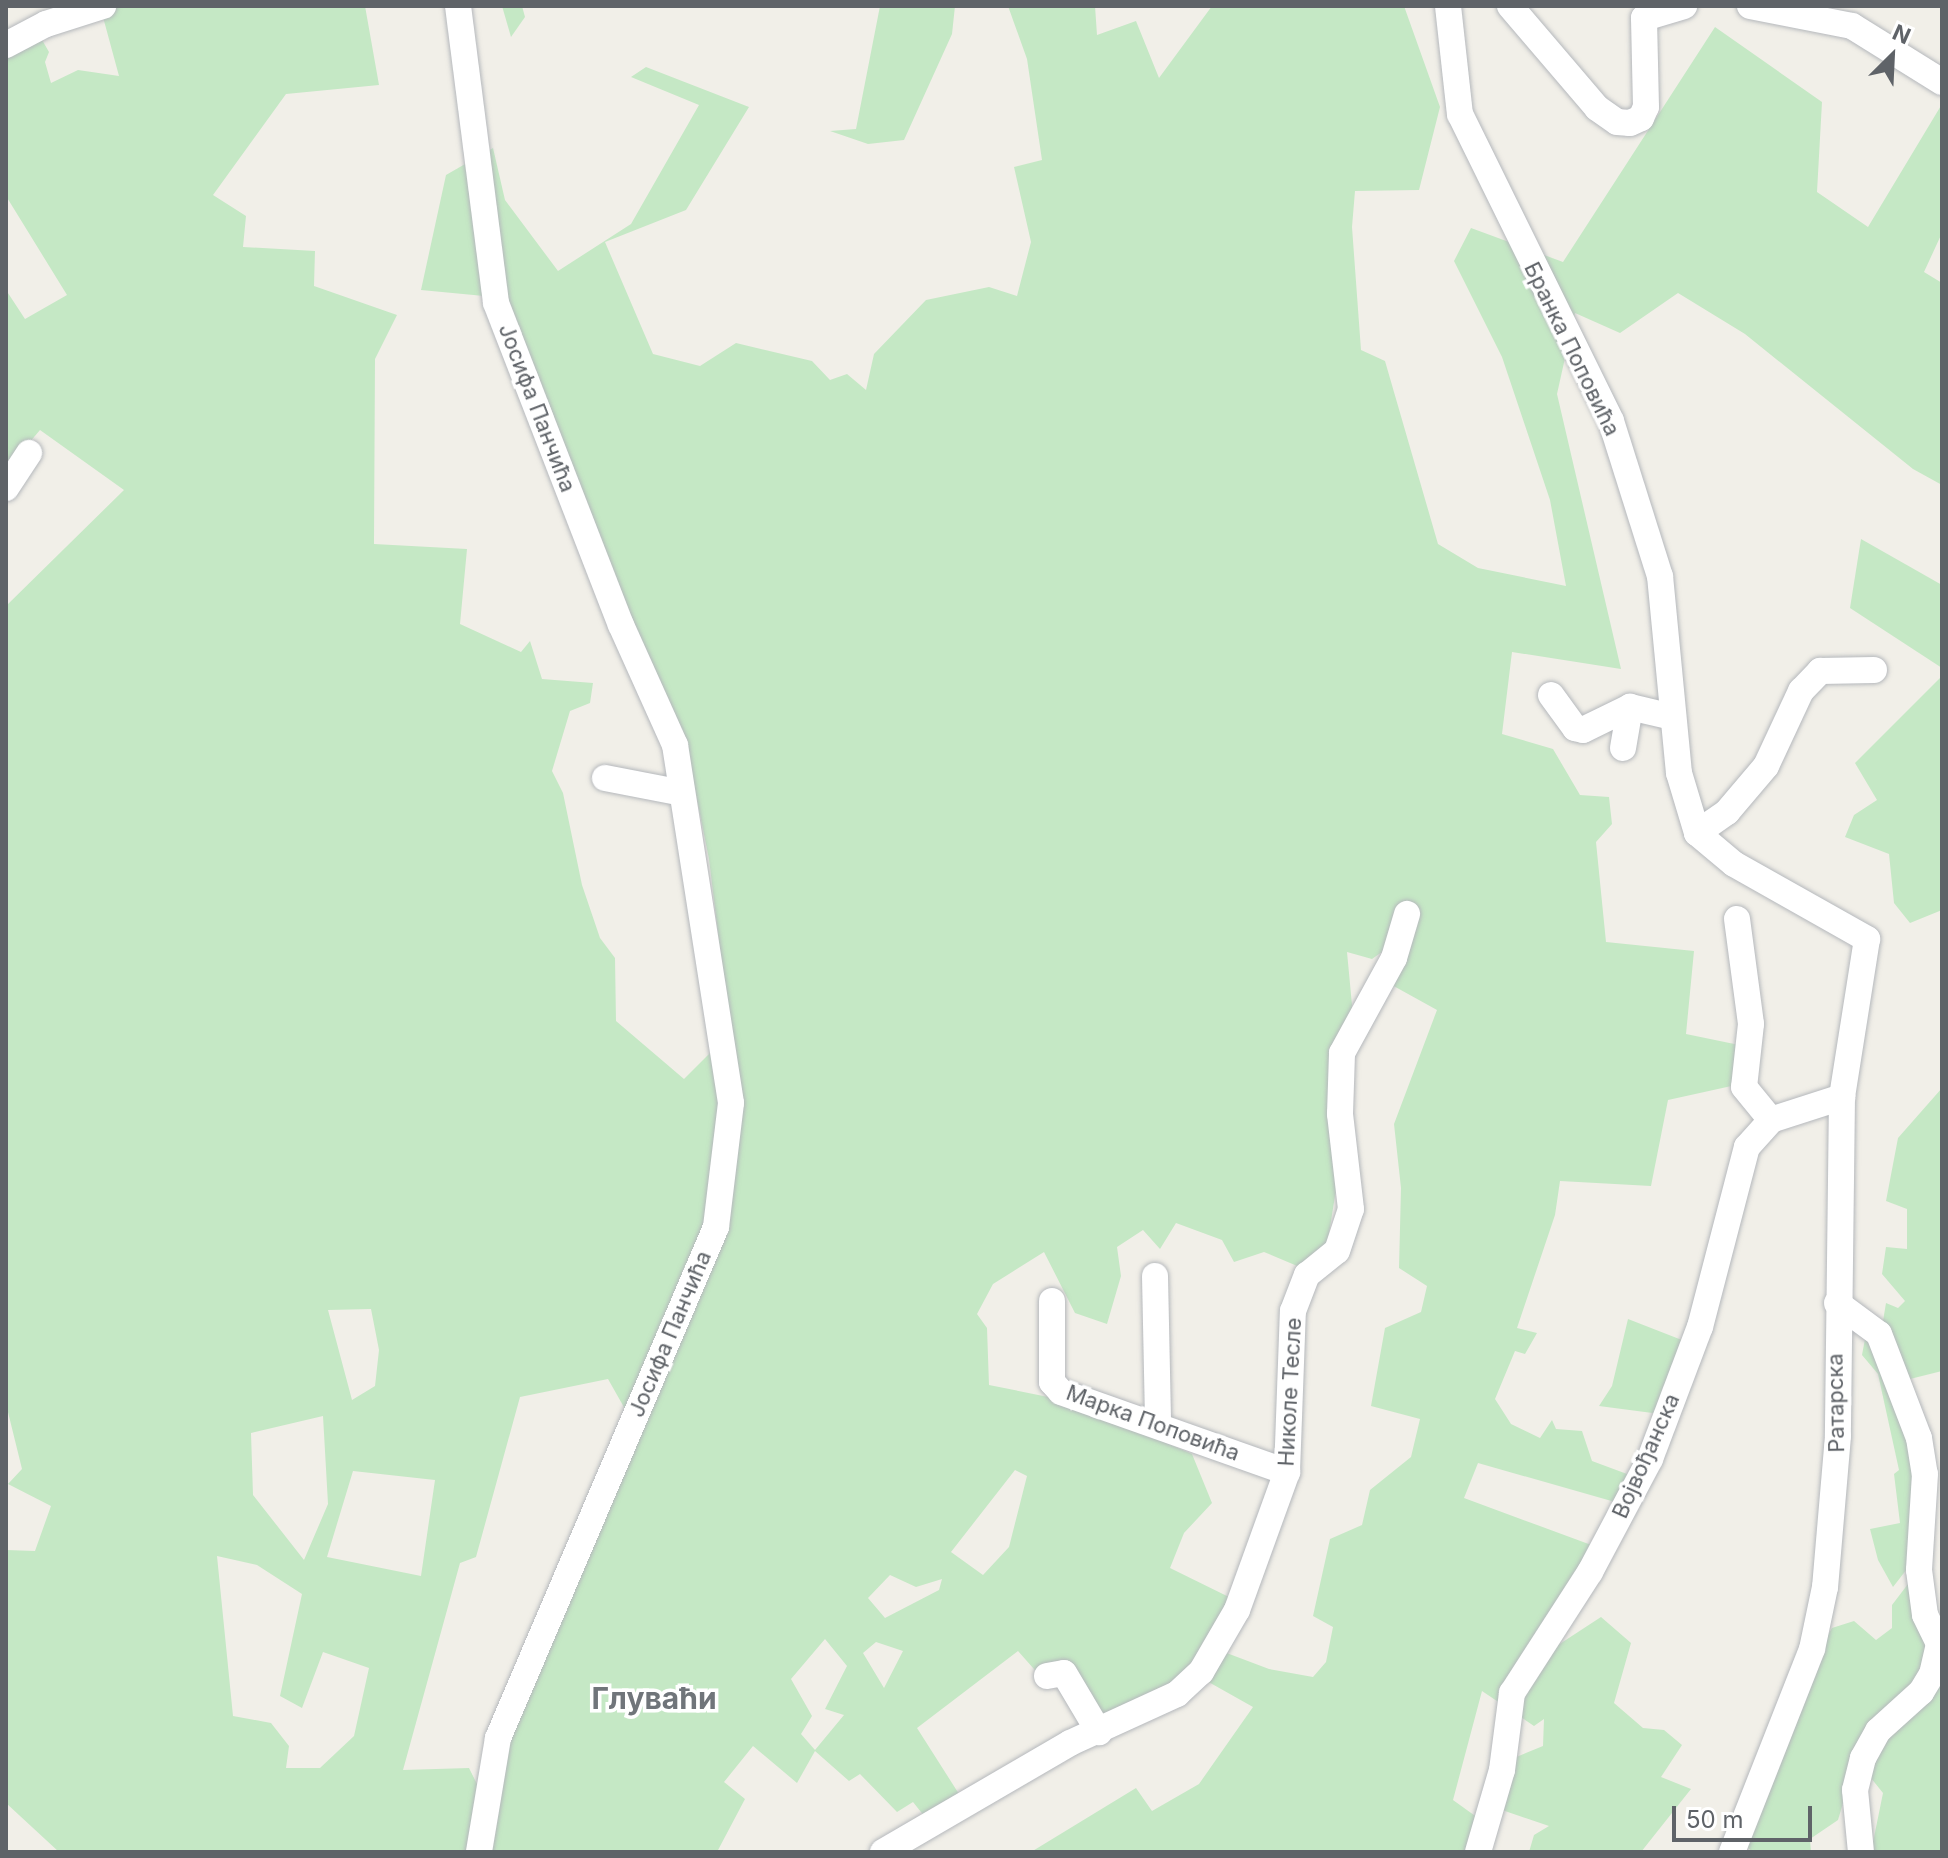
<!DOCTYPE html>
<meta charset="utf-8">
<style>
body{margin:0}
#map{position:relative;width:1948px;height:1858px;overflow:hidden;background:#f1efe8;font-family:Inter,sans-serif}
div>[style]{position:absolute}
.green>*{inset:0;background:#c5e8c5}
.roads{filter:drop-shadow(0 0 2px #b5b8bc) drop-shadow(0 0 2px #b5b8bc)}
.minor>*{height:26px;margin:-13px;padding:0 13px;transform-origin:13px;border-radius:13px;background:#fff}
span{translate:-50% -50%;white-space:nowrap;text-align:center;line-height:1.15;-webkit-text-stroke:7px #fff;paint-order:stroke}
.street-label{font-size:22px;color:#5f6368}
.district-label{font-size:30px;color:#70757a;font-weight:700}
.frame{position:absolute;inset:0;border:8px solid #5f6368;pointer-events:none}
.north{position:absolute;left:1852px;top:16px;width:80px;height:80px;-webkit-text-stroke:6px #fff;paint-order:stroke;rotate:24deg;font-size:22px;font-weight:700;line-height:32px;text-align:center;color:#5f6368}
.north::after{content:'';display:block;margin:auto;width:28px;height:36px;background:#5f6368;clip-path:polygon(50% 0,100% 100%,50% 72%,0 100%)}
.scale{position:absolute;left:1672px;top:1806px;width:140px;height:36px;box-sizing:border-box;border:4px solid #5f6368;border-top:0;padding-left:10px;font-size:24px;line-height:28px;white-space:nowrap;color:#5f6368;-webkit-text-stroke:6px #fff;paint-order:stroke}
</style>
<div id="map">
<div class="green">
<div style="clip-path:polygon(evenodd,100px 6px,365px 6px,379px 85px,286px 94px,213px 195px,246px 216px,243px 247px,315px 251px,314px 286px,397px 315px,375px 359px,374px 544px,467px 549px,460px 624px,521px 652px,530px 641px,542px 679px,593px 683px,590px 703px,570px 711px,552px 771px,563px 793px,582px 885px,600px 938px,615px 958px,616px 1021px,684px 1079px,730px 1033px,709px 859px,688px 755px,550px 422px,505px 298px,421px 290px,446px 175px,493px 148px,505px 200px,558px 271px,631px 224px,699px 105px,631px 77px,646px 67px,749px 107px,686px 210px,605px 242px,653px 354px,700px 366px,736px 343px,812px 361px,830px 380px,847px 374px,866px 390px,874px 354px,926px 300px,989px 287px,1017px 296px,1031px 242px,1014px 167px,1042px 160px,1027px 59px,1008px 6px,1095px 6px,1097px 35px,1136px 21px,1159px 78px,1212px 6px,1404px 6px,1440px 107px,1419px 190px,1355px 191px,1352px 227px,1361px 350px,1385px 361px,1438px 544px,1478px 568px,1566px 586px,1550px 500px,1502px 357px,1454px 261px,1471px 228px,1563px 262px,1715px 27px,1822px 102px,1817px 192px,1868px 227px,1942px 104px,1942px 233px,1924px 272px,1942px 283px,1942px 485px,1913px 469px,1745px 334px,1678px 293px,1620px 333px,1575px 313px,1557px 394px,1621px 669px,1512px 652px,1502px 734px,1553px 749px,1580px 795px,1609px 797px,1612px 824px,1596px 842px,1606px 942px,1694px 951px,1686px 1034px,1744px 1046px,1736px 1085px,1668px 1100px,1651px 1186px,1560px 1181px,1555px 1215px,1517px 1328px,1537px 1333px,1525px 1354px,1515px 1351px,1495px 1399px,1511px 1424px,1540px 1438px,1552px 1420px,1556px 1429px,1582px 1431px,1592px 1461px,1627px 1474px,1615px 1502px,1478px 1463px,1464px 1498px,1594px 1546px,1552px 1649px,1601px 1617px,1631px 1643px,1614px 1703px,1643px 1728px,1664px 1730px,1682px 1745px,1661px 1777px,1691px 1789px,1641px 1852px,1529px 1852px,1534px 1835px,1549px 1826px,1502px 1810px,1514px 1758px,1543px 1746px,1544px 1719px,1534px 1726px,1482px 1691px,1453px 1800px,1478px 1818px,1465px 1852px,1031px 1852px,1136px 1788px,1152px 1811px,1199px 1784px,1253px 1707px,1205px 1680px,1224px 1652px,1269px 1669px,1313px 1677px,1326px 1662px,1333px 1627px,1313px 1616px,1330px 1539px,1362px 1525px,1370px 1490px,1411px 1457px,1420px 1419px,1371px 1406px,1385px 1328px,1421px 1312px,1427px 1286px,1399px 1268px,1401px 1188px,1394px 1124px,1437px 1010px,1390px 984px,1396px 942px,1372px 959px,1347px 952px,1352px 1005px,1339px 1171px,1327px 1246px,1302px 1268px,1264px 1252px,1234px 1262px,1222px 1240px,1176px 1223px,1160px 1249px,1143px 1230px,1117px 1247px,1121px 1276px,1107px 1324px,1075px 1313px,1044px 1252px,993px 1284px,977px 1314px,987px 1328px,989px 1385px,1068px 1401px,1192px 1454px,1212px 1503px,1184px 1533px,1170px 1568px,1233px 1599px,1193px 1672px,1100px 1729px,1064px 1673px,1041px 1677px,1018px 1651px,917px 1728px,959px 1794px,925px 1817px,913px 1802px,897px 1812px,860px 1774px,849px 1781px,815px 1751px,797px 1783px,753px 1746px,724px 1782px,745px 1799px,717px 1852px,59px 1852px,6px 1803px,6px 1550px,35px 1551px,51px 1506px,8px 1484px,22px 1469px,6px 1404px,6px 606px,124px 490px,40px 430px,6px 470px,6px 290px,25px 319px,67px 295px,6px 196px,6px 59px,17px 53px,34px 26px,49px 52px,45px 62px,51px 83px,78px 70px,119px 76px,100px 6px,371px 1309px,379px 1350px,375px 1386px,352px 1400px,328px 1310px,371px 1309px,100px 6px,608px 1379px,625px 1409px,478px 1786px,469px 1768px,403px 1770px,460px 1563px,476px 1557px,520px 1397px,608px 1379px,100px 6px,323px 1416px,328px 1504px,304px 1560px,253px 1495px,251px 1433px,323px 1416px,100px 6px,1015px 1470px,1027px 1476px,1009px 1547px,983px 1575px,951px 1552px,1015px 1470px,100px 6px,353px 1471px,435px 1480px,421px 1576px,327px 1557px,353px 1471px,100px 6px,217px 1556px,257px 1565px,302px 1594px,280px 1696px,302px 1708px,323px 1652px,369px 1668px,354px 1736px,320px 1768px,286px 1768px,289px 1746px,271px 1723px,233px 1716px,217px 1556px,100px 6px,890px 1575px,916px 1587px,942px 1579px,939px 1590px,885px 1618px,868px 1598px,890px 1575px,100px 6px,825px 1639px,847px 1666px,825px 1709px,844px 1715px,815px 1750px,801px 1734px,812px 1716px,791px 1679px,825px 1639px,100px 6px,876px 1642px,903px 1651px,884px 1688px,863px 1653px,876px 1642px)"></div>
<div style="clip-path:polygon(502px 6px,522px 6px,525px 17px,511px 37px)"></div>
<div style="clip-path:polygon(880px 6px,955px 6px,952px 34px,904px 140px,868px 144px,830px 131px,856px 129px)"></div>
<div style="clip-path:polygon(1861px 539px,1942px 585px,1942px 668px,1850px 608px)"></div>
<div style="clip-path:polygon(1942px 676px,1942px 910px,1910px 923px,1894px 903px,1889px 854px,1845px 837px,1854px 815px,1877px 800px,1855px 763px)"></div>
<div style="clip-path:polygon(1942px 1088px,1942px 1371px,1910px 1379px,1882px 1327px,1886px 1303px,1898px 1308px,1905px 1301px,1882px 1274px,1886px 1247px,1907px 1249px,1907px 1209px,1886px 1201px,1898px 1138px)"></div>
<div style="clip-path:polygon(1628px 1319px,1687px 1342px,1660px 1414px,1599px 1406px,1612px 1386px)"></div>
<div style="clip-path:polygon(1865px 1339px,1880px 1351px,1915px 1451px,1913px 1589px,1942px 1642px,1942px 1852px,1871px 1852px,1883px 1793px,1867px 1773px,1851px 1776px,1838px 1820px,1810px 1839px,1811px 1852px,1753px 1852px,1744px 1845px,1811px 1665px,1832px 1628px,1854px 1621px,1876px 1640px,1892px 1628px,1892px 1605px,1908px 1584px,1907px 1569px,1893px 1587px,1878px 1560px,1870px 1529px,1900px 1523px,1894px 1474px,1899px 1470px,1878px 1374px,1862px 1355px)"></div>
</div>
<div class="roads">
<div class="minor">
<div style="left:458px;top:6px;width:299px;rotate:82.7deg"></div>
<div style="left:496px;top:303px;width:345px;rotate:68.8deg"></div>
<div style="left:621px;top:625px;width:132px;rotate:65.8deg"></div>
<div style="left:675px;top:745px;width:362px;rotate:81.1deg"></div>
<div style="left:731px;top:1103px;width:125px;rotate:96.9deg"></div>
<div style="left:716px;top:1227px;width:556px;rotate:113.1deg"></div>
<div style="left:498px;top:1738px;width:116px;rotate:99.5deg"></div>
<div style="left:1448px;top:6px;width:109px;rotate:83.7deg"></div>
<div style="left:1460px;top:114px;width:342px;rotate:63.8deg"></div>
<div style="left:1611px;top:421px;width:163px;rotate:72.5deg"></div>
<div style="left:1660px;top:576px;width:198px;rotate:84.5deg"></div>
<div style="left:1679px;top:773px;width:63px;rotate:73.3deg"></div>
<div style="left:1697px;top:833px;width:48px;rotate:40deg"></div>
<div style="left:1734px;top:864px;width:153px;rotate:29.4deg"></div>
<div style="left:1867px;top:939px;width:160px;rotate:99deg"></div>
<div style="left:1842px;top:1097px;width:339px;rotate:90.7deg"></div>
<div style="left:1838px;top:1436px;width:152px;rotate:94.9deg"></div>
<div style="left:1825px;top:1587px;width:63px;rotate:101.8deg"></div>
<div style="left:1812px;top:1649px;width:218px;rotate:111.5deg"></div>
<div style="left:1510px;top:6px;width:134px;rotate:49.5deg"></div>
<div style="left:1597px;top:108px;width:24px;rotate:35deg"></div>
<div style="left:1617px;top:122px;width:13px;rotate:4deg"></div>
<div style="left:1630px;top:123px;width:12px;rotate:-24deg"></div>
<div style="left:1641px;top:118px;width:12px;rotate:-66deg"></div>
<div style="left:1646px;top:107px;width:89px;rotate:-91.3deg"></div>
<div style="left:1644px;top:18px;width:42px;rotate:-16.7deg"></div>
<div style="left:1750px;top:6px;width:104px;rotate:11.1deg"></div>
<div style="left:1852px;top:26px;width:106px;rotate:31.9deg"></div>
<div style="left:6px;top:45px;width:45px;rotate:-27.7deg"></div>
<div style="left:46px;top:24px;width:60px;rotate:-17.5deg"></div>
<div style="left:6px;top:488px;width:42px;rotate:-56.7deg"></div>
<div style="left:1551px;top:695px;width:41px;rotate:54deg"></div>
<div style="left:1575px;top:728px;width:8px;rotate:14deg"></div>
<div style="left:1583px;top:730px;width:52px;rotate:-26.1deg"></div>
<div style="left:1630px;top:707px;width:43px;rotate:13.4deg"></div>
<div style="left:1623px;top:748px;width:42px;rotate:-80.3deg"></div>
<div style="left:605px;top:778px;width:78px;rotate:11deg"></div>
<div style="left:1697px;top:833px;width:37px;rotate:-35deg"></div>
<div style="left:1727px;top:812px;width:60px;rotate:-49.7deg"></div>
<div style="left:1766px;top:766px;width:83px;rotate:-65deg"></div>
<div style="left:1801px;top:691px;width:28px;rotate:-46deg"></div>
<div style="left:1820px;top:671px;width:54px;rotate:-1.1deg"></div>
<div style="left:1737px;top:919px;width:106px;rotate:82.4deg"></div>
<div style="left:1751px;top:1024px;width:63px;rotate:96.3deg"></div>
<div style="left:1744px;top:1087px;width:43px;rotate:50.7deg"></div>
<div style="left:1155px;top:1276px;width:149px;rotate:88.8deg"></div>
<div style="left:1052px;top:1301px;width:81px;rotate:90deg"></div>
<div style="left:1052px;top:1382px;width:13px;rotate:48deg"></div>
<div style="left:1061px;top:1392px;width:240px;rotate:19.5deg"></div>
<div style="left:1837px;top:1303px;width:52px;rotate:36.4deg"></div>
<div style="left:1879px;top:1334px;width:111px;rotate:69deg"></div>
<div style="left:1919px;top:1438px;width:36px;rotate:81deg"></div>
<div style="left:1925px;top:1474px;width:96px;rotate:93.6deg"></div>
<div style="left:1919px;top:1570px;width:45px;rotate:82.4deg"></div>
<div style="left:1925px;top:1615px;width:32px;rotate:64deg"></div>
<div style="left:1939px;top:1644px;width:31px;rotate:103deg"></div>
<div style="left:1932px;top:1674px;width:21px;rotate:121deg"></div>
<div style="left:1921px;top:1692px;width:58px;rotate:137.8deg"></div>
<div style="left:1878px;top:1731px;width:31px;rotate:119deg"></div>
<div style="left:1863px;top:1758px;width:33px;rotate:104deg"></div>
<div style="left:1855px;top:1790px;width:62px;rotate:84.5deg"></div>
<div style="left:1047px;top:1676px;width:17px;rotate:-10deg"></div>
<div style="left:1064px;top:1673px;width:69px;rotate:59.3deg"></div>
<div style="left:883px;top:1852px;width:216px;rotate:-30.2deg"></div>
<div style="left:1070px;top:1743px;width:118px;rotate:-24.6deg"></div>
<div style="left:1177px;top:1694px;width:33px;rotate:-43deg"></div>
<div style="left:1201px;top:1672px;width:72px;rotate:-59.9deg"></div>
<div style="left:1237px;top:1610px;width:147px;rotate:-70.1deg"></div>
<div style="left:1287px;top:1472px;width:161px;rotate:-87.9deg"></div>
<div style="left:1293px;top:1311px;width:39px;rotate:-69deg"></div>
<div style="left:1307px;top:1275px;width:38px;rotate:-39deg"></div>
<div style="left:1337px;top:1251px;width:44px;rotate:-71.6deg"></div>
<div style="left:1351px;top:1209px;width:96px;rotate:-96.6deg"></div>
<div style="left:1340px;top:1114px;width:61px;rotate:-88.1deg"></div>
<div style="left:1342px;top:1053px;width:108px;rotate:-61.3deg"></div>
<div style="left:1394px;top:958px;width:46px;rotate:-73.5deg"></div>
<div style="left:1478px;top:1852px;width:85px;rotate:-73.7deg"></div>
<div style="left:1502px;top:1770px;width:78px;rotate:-82.6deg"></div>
<div style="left:1512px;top:1693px;width:144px;rotate:-57.2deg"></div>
<div style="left:1590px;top:1572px;width:128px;rotate:-62deg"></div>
<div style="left:1650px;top:1459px;width:141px;rotate:-69.3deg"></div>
<div style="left:1700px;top:1327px;width:186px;rotate:-75.4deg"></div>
<div style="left:1747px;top:1147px;width:36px;rotate:-48deg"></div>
<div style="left:1771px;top:1120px;width:75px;rotate:-17.9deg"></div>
</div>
</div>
<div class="street-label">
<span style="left:1572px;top:349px;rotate:64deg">Бранка Поповића</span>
<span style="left:537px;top:408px;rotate:69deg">Јосифа Панчића</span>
<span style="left:670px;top:1334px;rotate:-67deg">Јосифа Панчића</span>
<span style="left:1290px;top:1392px;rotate:-87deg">Николе Тесле</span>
<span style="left:1836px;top:1403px;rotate:-91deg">Ратарска</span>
<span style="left:1153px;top:1423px;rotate:20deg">Марка Поповића</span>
<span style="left:1646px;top:1456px;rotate:-66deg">Војвођанска</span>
</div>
<div class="district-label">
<span style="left:654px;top:1698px">Глуваћи</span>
</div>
<div class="frame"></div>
<div class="north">N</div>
<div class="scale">50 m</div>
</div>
